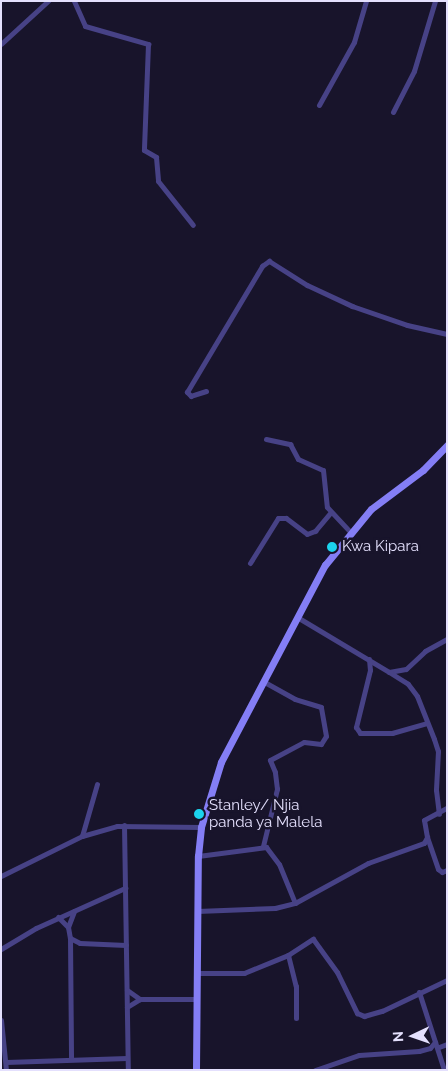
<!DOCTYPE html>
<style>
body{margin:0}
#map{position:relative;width:448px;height:1071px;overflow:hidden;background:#18142b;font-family:Raleway,sans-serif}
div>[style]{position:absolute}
.minor>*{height:5px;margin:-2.5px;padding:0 2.5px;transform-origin:2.5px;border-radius:2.5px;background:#474286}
.secondary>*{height:7px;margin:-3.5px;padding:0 3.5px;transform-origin:3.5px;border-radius:3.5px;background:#847ef5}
.dots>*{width:14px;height:14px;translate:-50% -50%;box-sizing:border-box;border:2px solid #18142b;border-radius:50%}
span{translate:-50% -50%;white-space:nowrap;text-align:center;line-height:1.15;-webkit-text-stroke:5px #18142b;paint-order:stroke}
.poi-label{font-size:15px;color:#e4e0fd}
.left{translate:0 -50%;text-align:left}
.frame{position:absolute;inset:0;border:2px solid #e4e0fd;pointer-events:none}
.north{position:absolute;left:388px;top:1011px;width:50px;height:50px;-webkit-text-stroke:4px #18142b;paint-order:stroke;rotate:267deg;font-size:14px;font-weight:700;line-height:20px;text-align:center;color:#e4e0fd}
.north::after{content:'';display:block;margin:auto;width:18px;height:22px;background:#e4e0fd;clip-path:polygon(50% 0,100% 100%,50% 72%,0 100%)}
</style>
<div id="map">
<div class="minor">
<div style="left:74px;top:1px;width:27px;rotate:66deg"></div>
<div style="left:85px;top:26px;width:66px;rotate:15.9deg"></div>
<div style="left:148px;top:44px;width:106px;rotate:92.2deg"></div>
<div style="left:144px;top:150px;width:14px;rotate:30deg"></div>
<div style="left:156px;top:157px;width:24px;rotate:85deg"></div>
<div style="left:158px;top:181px;width:56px;rotate:51.5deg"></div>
<div style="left:1px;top:44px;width:64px;rotate:-42.5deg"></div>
<div style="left:319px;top:105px;width:72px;rotate:-60.9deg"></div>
<div style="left:354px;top:42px;width:43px;rotate:-73.7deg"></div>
<div style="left:393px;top:112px;width:46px;rotate:-62.9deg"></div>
<div style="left:414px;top:71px;width:73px;rotate:-73.3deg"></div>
<div style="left:206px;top:391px;width:16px;rotate:162deg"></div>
<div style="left:191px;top:396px;width:6px;rotate:-135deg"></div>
<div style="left:187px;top:392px;width:147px;rotate:-59.2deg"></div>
<div style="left:262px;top:266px;width:9px;rotate:-36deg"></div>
<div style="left:269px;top:261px;width:45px;rotate:32.3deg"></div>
<div style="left:307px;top:285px;width:50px;rotate:25deg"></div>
<div style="left:352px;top:306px;width:58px;rotate:19.1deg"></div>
<div style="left:407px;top:325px;width:41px;rotate:12.7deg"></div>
<div style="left:266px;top:439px;width:25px;rotate:12deg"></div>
<div style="left:290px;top:444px;width:17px;rotate:62deg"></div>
<div style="left:298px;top:459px;width:27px;rotate:24deg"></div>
<div style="left:323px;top:470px;width:37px;rotate:84deg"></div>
<div style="left:327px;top:507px;width:34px;rotate:47deg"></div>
<div style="left:250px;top:563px;width:53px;rotate:-58.1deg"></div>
<div style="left:278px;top:518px;width:8px"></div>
<div style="left:286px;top:518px;width:26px;rotate:37deg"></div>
<div style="left:307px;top:534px;width:9px;rotate:-21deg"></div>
<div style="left:315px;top:531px;width:23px;rotate:-50deg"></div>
<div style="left:297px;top:617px;width:107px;rotate:30.9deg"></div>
<div style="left:389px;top:672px;width:17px;rotate:-10deg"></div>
<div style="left:406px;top:669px;width:26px;rotate:-43deg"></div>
<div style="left:425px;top:651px;width:25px;rotate:-29deg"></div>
<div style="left:369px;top:659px;width:11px;rotate:85deg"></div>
<div style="left:370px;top:670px;width:59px;rotate:103.8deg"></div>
<div style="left:356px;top:727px;width:7px;rotate:56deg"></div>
<div style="left:360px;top:733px;width:32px"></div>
<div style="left:392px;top:733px;width:36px;rotate:-16deg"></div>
<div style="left:389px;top:672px;width:22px;rotate:32deg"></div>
<div style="left:408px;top:684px;width:15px;rotate:53deg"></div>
<div style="left:417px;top:696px;width:46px;rotate:68.4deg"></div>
<div style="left:434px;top:739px;width:13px;rotate:72deg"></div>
<div style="left:438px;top:751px;width:39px;rotate:93deg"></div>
<div style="left:436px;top:790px;width:24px;rotate:83deg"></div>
<div style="left:124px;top:825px;width:245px;rotate:89.1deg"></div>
<div style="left:82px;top:836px;width:54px;rotate:-73.9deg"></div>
<div style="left:427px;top:837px;width:34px;rotate:71deg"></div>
<div style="left:438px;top:869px;width:5px;rotate:37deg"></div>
<div style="left:442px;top:872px;width:5px;rotate:-22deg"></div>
<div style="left:263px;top:846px;width:59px;rotate:-76.2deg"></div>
<div style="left:277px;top:789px;width:17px;rotate:-97deg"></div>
<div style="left:275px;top:772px;width:13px;rotate:-113deg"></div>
<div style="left:270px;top:760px;width:38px;rotate:-28deg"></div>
<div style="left:304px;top:742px;width:17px;rotate:7deg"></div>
<div style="left:321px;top:744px;width:9px;rotate:-58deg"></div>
<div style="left:326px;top:736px;width:29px;rotate:-100deg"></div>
<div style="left:321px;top:707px;width:27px;rotate:-163deg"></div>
<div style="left:295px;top:699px;width:35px;rotate:-151deg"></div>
<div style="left:198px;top:856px;width:69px;rotate:-7.5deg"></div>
<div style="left:266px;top:847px;width:21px;rotate:53deg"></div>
<div style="left:279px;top:864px;width:42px;rotate:67.7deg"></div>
<div style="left:1px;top:876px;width:90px;rotate:-26.3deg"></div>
<div style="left:82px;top:836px;width:36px;rotate:-16deg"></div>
<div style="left:117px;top:826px;width:84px;rotate:0.7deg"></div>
<div style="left:197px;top:911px;width:78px;rotate:-2.2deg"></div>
<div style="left:275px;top:908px;width:21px;rotate:-14deg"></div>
<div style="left:295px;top:903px;width:83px;rotate:-28.7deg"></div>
<div style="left:368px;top:863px;width:59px;rotate:-19.7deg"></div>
<div style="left:424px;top:843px;width:7px;rotate:-63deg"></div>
<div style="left:427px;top:837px;width:17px;rotate:-100deg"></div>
<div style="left:424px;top:820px;width:26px;rotate:-28deg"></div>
<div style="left:58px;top:917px;width:14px;rotate:45deg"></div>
<div style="left:68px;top:927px;width:11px;rotate:80deg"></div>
<div style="left:70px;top:938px;width:120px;rotate:89.5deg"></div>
<div style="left:68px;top:927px;width:17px;rotate:-69deg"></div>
<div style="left:70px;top:938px;width:11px;rotate:27deg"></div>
<div style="left:80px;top:943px;width:46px;rotate:2.5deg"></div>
<div style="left:1px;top:949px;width:41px;rotate:-31deg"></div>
<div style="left:36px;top:928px;width:98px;rotate:-24.2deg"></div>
<div style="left:288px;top:955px;width:32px;rotate:76deg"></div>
<div style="left:296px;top:986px;width:32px;rotate:90deg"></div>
<div style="left:196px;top:973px;width:48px"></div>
<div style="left:244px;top:973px;width:48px;rotate:-22.2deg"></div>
<div style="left:288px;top:955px;width:30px;rotate:-33deg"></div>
<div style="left:313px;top:939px;width:41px;rotate:54deg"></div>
<div style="left:337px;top:972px;width:46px;rotate:64deg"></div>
<div style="left:357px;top:1013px;width:8px;rotate:23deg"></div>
<div style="left:364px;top:1016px;width:19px;rotate:-16deg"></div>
<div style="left:382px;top:1011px;width:72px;rotate:-25.5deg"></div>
<div style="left:127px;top:990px;width:16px;rotate:35deg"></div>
<div style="left:140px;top:999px;width:56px"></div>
<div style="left:419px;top:992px;width:82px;rotate:72.2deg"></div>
<div style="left:127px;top:1007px;width:15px;rotate:-32deg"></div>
<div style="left:1px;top:1020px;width:50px;rotate:84.3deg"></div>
<div style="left:439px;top:1047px;width:9px;rotate:-21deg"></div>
<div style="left:6px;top:1062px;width:121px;rotate:-1.9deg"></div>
<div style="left:315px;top:1070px;width:46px;rotate:-18.8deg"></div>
<div style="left:359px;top:1055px;width:60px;rotate:-3.8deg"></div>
<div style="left:419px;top:1051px;width:11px;rotate:-15deg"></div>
<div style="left:430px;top:1048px;width:8px;rotate:-50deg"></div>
</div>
<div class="secondary">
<div style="left:196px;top:1070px;width:214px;rotate:-89.5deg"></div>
<div style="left:198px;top:856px;width:29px;rotate:-84deg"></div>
<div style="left:201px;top:827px;width:68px;rotate:-72.9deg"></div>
<div style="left:221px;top:762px;width:223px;rotate:-62.2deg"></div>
<div style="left:325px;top:565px;width:72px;rotate:-50.6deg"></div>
<div style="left:371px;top:509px;width:65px;rotate:-36.9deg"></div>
<div style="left:423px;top:470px;width:35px;rotate:-46deg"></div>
</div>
<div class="dots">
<div style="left:332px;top:547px;background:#1bd3ed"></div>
<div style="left:199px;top:814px;background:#1bd3ed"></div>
</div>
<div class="poi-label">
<span class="left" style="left:342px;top:547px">Kwa Kipara</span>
<span class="left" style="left:209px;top:814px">Stanley/ Njia<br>panda ya Malela</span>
</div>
<div class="frame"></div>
<div class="north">N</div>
</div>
